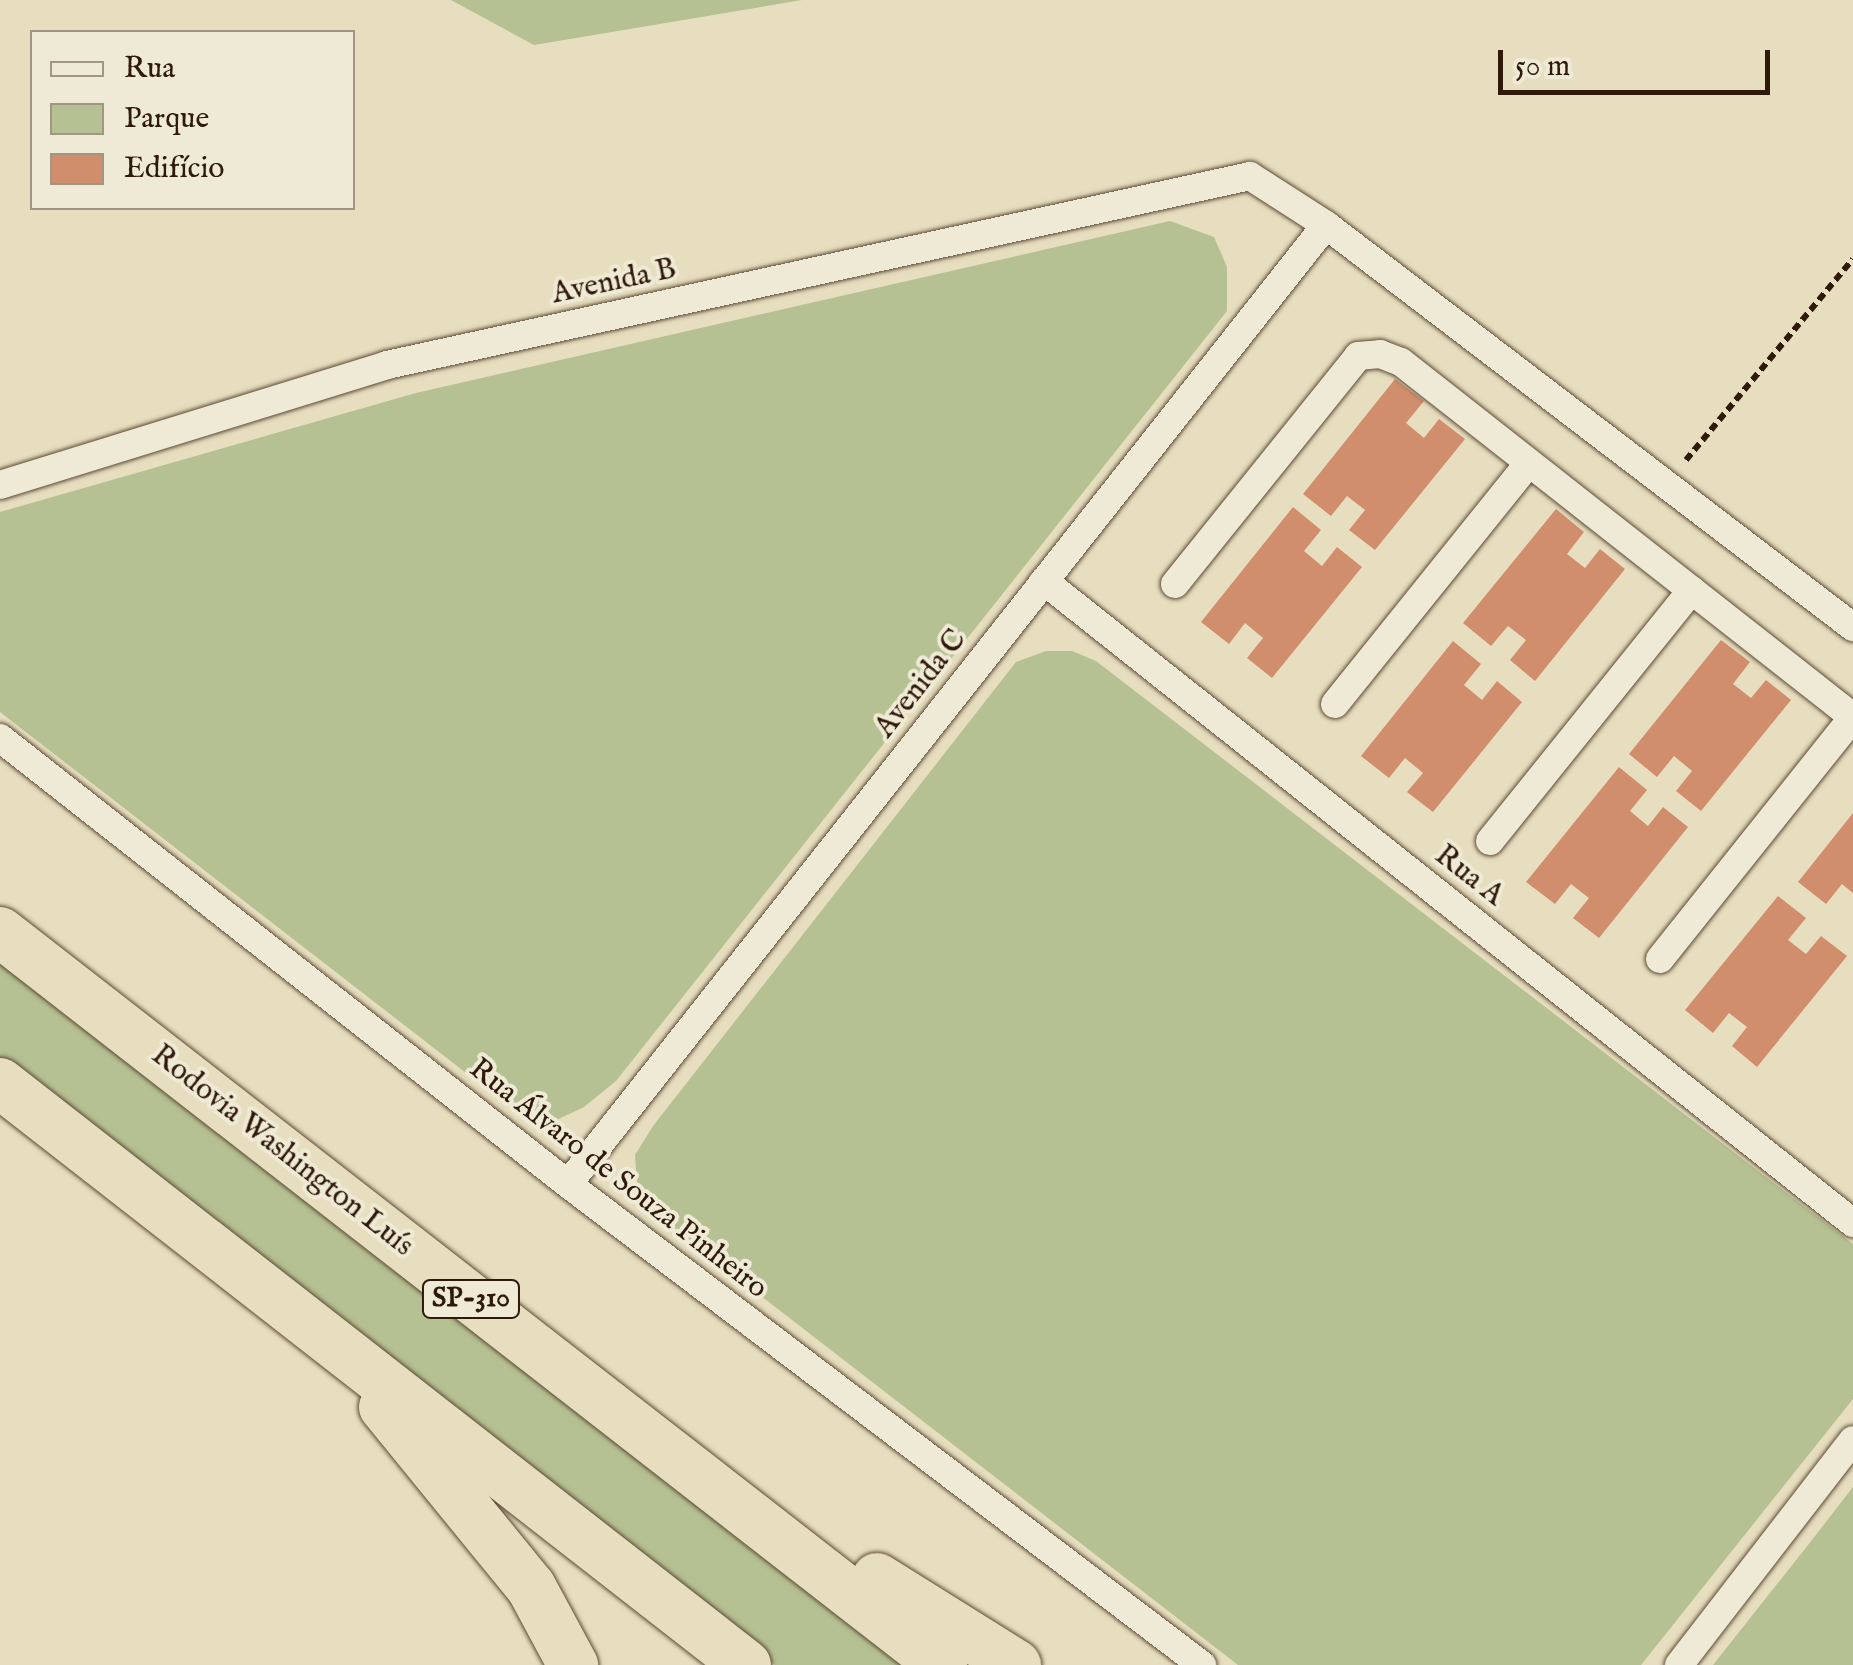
<!DOCTYPE html>
<meta charset="utf-8">
<style>
body{margin:0}
#map{position:relative;width:1853px;height:1665px;overflow:hidden;background:#e7debf;font-family:"IM FELL English",serif}
div>[style]{position:absolute}
.green>*{inset:0;background:#b5c192}
.building>*{inset:0;background:#d18e6d}
.path>*{height:6px;margin-top:-3px;transform-origin:0;background:repeating-linear-gradient(90deg,#2f1909 0 8px,transparent 0 13px)}
.roads{filter:drop-shadow(0 0 2px #5d4a36) drop-shadow(0 0 2px #5d4a36)}
.street>*{height:28px;margin:-14px;padding:0 14px;transform-origin:14px;border-radius:14px;background:#efead5}
.highway>*{height:50px;margin:-25px;padding:0 25px;transform-origin:25px;border-radius:25px;background:#e7debf}
span{translate:-50% -50%;white-space:nowrap;text-align:center;line-height:1.15;-webkit-text-stroke:8px #efead5;paint-order:stroke}
.shield-label span{padding:2px 8px;background:#efead5;border:2px solid;border-radius:8px;-webkit-text-stroke-width:0}
.shield-label{font-size:28px;color:#2f1909;font-weight:700}
.street-label{font-size:30px;color:#2f1909}
.legend{position:absolute;left:30px;top:30px;width:325px;height:180px;box-sizing:border-box;background:#efead5;border:2px solid #a29683;margin:0;padding:12px 18px;list-style:none;font-size:30px;color:#2f1909}
.legend li{display:flex;align-items:center;gap:20px;height:50px}
.legend b{width:50px;border:2px solid #a29683}
.scale{position:absolute;left:1498px;top:50px;width:272px;height:45px;box-sizing:border-box;border:5px solid #2f1909;border-top:0;padding-left:12px;font-size:30px;line-height:35px;white-space:nowrap;color:#2f1909;-webkit-text-stroke:8px #efead5;paint-order:stroke}
</style>
<div id="map">
<div class="green">
<div style="clip-path:polygon(451px 0,802px 0,534px 45px)"></div>
<div style="clip-path:polygon(1170px 221px,1214px 237px,1227px 267px,1227px 311px,616px 1081px,584px 1107px,552px 1122px,519px 1114px,0 712px,0 512px,416px 393px)"></div>
<div style="clip-path:polygon(1046px 651px,1072px 651px,1096px 661px,1853px 1244px,1853px 1399px,1641px 1665px,1238px 1665px,650px 1210px,637px 1184px,635px 1155px,653px 1126px,1016px 662px)"></div>
<div style="clip-path:polygon(0 960px,906px 1665px,775px 1665px,0 1064px)"></div>
<div style="clip-path:polygon(1853px 1487px,1853px 1665px,1713px 1665px,1808px 1545px)"></div>
</div>
<div class="building">
<div style="clip-path:polygon(1395px 379px,1424px 401px,1406px 423px,1424px 438px,1439px 419px,1465px 439px,1375px 550px,1349px 530px,1365px 510px,1347px 496px,1331px 516px,1303px 494px)"></div>
<div style="clip-path:polygon(1293px 507px,1321px 530px,1304px 551px,1322px 566px,1337px 547px,1362px 567px,1272px 678px,1247px 658px,1263px 638px,1245px 623px,1229px 644px,1201px 622px)"></div>
<div style="clip-path:polygon(1556px 509px,1584px 532px,1567px 554px,1585px 568px,1600px 549px,1625px 569px,1535px 681px,1510px 660px,1526px 640px,1508px 626px,1491px 646px,1463px 623px)"></div>
<div style="clip-path:polygon(1721px 640px,1750px 662px,1733px 684px,1751px 698px,1766px 680px,1791px 700px,1701px 811px,1676px 791px,1692px 771px,1674px 756px,1657px 777px,1629px 754px)"></div>
<div style="clip-path:polygon(1453px 641px,1481px 664px,1464px 685px,1482px 700px,1497px 681px,1522px 702px,1433px 812px,1407px 792px,1423px 773px,1405px 758px,1389px 778px,1361px 756px)"></div>
<div style="clip-path:polygon(1619px 767px,1647px 790px,1630px 811px,1648px 826px,1663px 807px,1688px 827px,1599px 938px,1573px 918px,1589px 898px,1571px 884px,1555px 904px,1526px 882px)"></div>
<div style="clip-path:polygon(1853px 813px,1853px 893px,1842px 884px,1826px 904px,1798px 882px)"></div>
<div style="clip-path:polygon(1778px 896px,1806px 918px,1788px 940px,1806px 954px,1821px 936px,1847px 956px,1757px 1067px,1732px 1046px,1747px 1027px,1729px 1013px,1713px 1033px,1685px 1010px)"></div>
</div>
<div class="path">
<div style="left:1686px;top:460px;width:261px;rotate:-50.3deg"></div>
</div>
<div class="roads">
<div class="street">
<div style="left:0;top:485px;width:405px;rotate:-17.2deg"></div>
<div style="left:387px;top:365px;width:883px;rotate:-12.35deg"></div>
<div style="left:1250px;top:176px;width:90px;rotate:32.8deg"></div>
<div style="left:1326px;top:225px;width:663px;rotate:37.34deg"></div>
<div style="left:1044px;top:581px;width:1033px;rotate:38.43deg"></div>
<div style="left:1175px;top:584px;width:292px;rotate:-51.2deg"></div>
<div style="left:1358px;top:356px;width:22px;rotate:-5deg"></div>
<div style="left:1380px;top:354px;width:22px;rotate:21deg"></div>
<div style="left:1401px;top:362px;width:575px;rotate:38.15deg"></div>
<div style="left:1335px;top:704px;width:309px;rotate:-51.2deg"></div>
<div style="left:0;top:738px;width:722px;rotate:38.14deg"></div>
<div style="left:568px;top:1184px;width:796px;rotate:37.19deg"></div>
<div style="left:1490px;top:841px;width:322px;rotate:-51.2deg"></div>
<div style="left:1660px;top:959px;width:310px;rotate:-51.4deg"></div>
<div style="left:568px;top:1184px;width:1222px;rotate:-51.68deg"></div>
<div style="left:1679px;top:1665px;width:284px;rotate:-52.3deg"></div>
</div>
<div class="highway">
<div style="left:0;top:932px;width:1194px;rotate:37.89deg"></div>
<div style="left:0;top:1083px;width:946px;rotate:37.96deg"></div>
<div style="left:384px;top:1407px;width:232px;rotate:50.8deg"></div>
<div style="left:531px;top:1587px;width:89px;rotate:61.7deg"></div>
<div style="left:877px;top:1578px;width:164px;rotate:32deg"></div>
</div>
</div>
<div class="shield-label">
<span style="left:471px;top:1299px">SP-310</span>
</div>
<div class="street-label">
<span style="left:614px;top:282px;rotate:-12deg">Avenida B</span>
<span style="left:921px;top:684px;rotate:-52deg">Avenida C</span>
<span style="left:1469px;top:876px;rotate:38deg">Rua A</span>
<span style="left:282px;top:1151px;rotate:38deg">Rodovia Washington Luís</span>
<span style="left:618px;top:1179px;rotate:38deg">Rua Álvaro de Souza Pinheiro</span>
</div>
<ul class="legend">
<li><b style="height:12px;background:#efead5"></b>Rua</li>
<li><b style="height:28px;background:#b5c192"></b>Parque</li>
<li><b style="height:28px;background:#d18e6d"></b>Edifício</li>
</ul>
<div class="scale">50 m</div>
</div>
